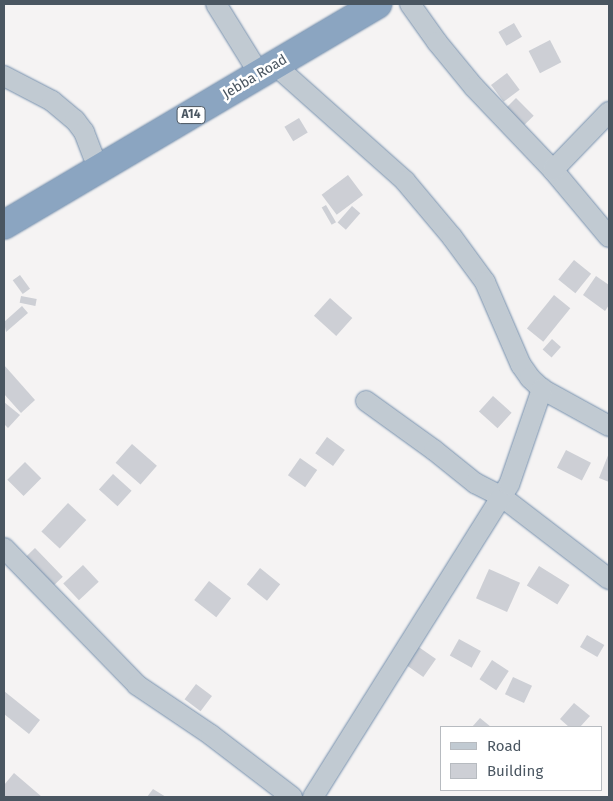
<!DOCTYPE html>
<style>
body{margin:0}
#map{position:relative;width:613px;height:801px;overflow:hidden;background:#f5f3f3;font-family:"Fira Sans",sans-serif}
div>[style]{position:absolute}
.building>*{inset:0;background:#cdcfd5;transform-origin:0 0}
.roads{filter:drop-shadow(0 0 1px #7690ad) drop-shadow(0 0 1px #7690ad)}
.minor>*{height:20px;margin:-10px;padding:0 10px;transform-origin:10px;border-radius:10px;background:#c1cad2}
.highway>*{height:28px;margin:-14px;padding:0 14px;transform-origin:14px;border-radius:14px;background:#8ba5c1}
span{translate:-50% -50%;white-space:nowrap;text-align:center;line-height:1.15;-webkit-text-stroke:5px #fff;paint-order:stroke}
.shield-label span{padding:1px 4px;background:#fff;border:1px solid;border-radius:4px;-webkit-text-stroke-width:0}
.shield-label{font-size:12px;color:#4a5661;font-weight:700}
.street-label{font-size:14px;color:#4a5661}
.frame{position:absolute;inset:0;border:5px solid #4a5661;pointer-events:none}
.legend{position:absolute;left:440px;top:726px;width:162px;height:65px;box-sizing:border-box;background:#fff;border:1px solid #b7bbc0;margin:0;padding:6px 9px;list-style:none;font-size:15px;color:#4a5661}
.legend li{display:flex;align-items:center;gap:10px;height:25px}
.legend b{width:25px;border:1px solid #b7bbc0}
</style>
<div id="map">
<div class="building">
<div style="left:514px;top:23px;width:16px;height:18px;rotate:60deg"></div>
<div style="left:550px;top:40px;width:25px;height:24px;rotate:63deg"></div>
<div style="left:507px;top:73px;width:21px;height:20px;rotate:53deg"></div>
<div style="left:516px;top:98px;width:25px;height:19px;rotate:45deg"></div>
<div style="left:299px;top:118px;width:17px;height:17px;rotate:59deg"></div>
<div style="left:348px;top:175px;width:25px;height:33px;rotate:53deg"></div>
<div style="left:326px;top:205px;width:20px;height:5px;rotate:60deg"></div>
<div style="left:352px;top:206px;width:11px;height:22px;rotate:41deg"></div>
<div style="left:574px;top:260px;width:22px;height:25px;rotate:39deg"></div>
<div style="left:20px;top:275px;width:17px;height:9px;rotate:54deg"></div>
<div style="clip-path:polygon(596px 276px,609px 285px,609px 305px,605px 311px,583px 295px)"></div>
<div style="left:554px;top:295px;width:21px;height:43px;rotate:39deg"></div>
<div style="left:21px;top:296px;width:16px;height:7px;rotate:11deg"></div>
<div style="left:330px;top:298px;width:30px;height:24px;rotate:42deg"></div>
<div style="clip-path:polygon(22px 306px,28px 313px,6px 332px,4px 322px)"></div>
<div style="left:552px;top:339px;width:12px;height:14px;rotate:42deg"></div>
<div style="clip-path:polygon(4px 365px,35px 400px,21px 413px,4px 394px)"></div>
<div style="left:493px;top:396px;width:25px;height:21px;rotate:42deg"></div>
<div style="clip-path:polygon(4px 402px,20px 415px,8px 428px,4px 424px)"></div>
<div style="left:327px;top:437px;width:22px;height:20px;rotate:36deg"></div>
<div style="left:132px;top:444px;width:33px;height:25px;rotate:41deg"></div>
<div style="left:566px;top:450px;width:28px;height:20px;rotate:27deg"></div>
<div style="clip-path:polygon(609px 453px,609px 482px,599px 478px)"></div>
<div style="left:300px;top:458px;width:21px;height:21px;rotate:35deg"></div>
<div style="left:25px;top:462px;width:23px;height:25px;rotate:45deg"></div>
<div style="left:113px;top:474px;width:25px;height:21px;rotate:42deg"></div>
<div style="left:68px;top:503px;width:25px;height:39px;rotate:43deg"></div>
<div style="left:35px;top:548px;width:40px;height:13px;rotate:46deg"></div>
<div style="left:83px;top:565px;width:23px;height:27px;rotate:47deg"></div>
<div style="left:539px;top:566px;width:36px;height:23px;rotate:32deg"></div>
<div style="left:260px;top:568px;width:26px;height:21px;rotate:39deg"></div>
<div style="left:489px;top:569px;width:34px;height:32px;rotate:24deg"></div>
<div style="left:209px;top:581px;width:28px;height:24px;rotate:38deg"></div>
<div style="left:587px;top:635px;width:20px;height:14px;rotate:30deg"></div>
<div style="left:459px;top:639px;width:25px;height:19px;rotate:29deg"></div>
<div style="left:413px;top:643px;width:28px;height:22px;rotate:35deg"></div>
<div style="left:492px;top:660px;width:20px;height:23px;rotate:33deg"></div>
<div style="left:513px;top:677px;width:21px;height:19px;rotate:25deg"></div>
<div style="left:196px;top:684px;width:20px;height:19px;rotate:37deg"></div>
<div style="clip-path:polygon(4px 691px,40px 720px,29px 734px,4px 714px)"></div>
<div style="clip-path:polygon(574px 703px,590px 716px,580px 727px,569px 727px,560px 719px)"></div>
<div style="clip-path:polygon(480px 718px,491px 727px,472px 727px)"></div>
<div style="clip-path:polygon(14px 773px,42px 797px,4px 796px,4px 785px)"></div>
<div style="clip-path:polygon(153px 789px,166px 797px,147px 797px)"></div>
</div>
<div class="roads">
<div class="minor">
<div style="left:216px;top:4px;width:68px;rotate:58.2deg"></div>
<div style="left:410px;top:4px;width:47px;rotate:54.6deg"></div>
<div style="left:437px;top:42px;width:58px;rotate:50.6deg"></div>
<div style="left:474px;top:87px;width:115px;rotate:46.4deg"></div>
<div style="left:553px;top:170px;width:87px;rotate:50.1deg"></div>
<div style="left:275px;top:65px;width:174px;rotate:41.7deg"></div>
<div style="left:405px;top:181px;width:73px;rotate:50deg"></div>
<div style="left:452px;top:237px;width:56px;rotate:53.7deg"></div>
<div style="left:485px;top:282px;width:90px;rotate:66.6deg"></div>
<div style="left:521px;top:365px;width:16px;rotate:55deg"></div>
<div style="left:530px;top:378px;width:16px;rotate:43deg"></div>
<div style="left:542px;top:389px;width:77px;rotate:28.9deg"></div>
<div style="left:4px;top:76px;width:54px;rotate:27.5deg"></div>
<div style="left:52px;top:101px;width:30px;rotate:40deg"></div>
<div style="left:75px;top:120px;width:15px;rotate:53deg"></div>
<div style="left:84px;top:132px;width:26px;rotate:69deg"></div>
<div style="left:553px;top:170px;width:81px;rotate:-46deg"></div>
<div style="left:366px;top:401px;width:84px;rotate:35.8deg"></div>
<div style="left:434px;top:450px;width:53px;rotate:38.8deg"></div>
<div style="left:475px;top:483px;width:30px;rotate:27deg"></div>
<div style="left:502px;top:497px;width:135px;rotate:37.5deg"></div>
<div style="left:4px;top:548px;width:191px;rotate:45.8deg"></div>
<div style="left:137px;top:685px;width:89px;rotate:34deg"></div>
<div style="left:211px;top:735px;width:102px;rotate:37.4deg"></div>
<div style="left:313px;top:797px;width:368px;rotate:-57.9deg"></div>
<div style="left:509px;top:485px;width:102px;rotate:-71deg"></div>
</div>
<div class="highway">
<div style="left:4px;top:225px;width:434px;rotate:-30.6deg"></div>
</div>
</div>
<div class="shield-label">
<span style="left:191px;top:115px">A14</span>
</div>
<div class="street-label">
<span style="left:255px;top:77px;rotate:-31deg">Jebba Road</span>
</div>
<div class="frame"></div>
<ul class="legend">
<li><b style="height:6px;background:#c1cad2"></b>Road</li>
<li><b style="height:14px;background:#cdcfd5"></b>Building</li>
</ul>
</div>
